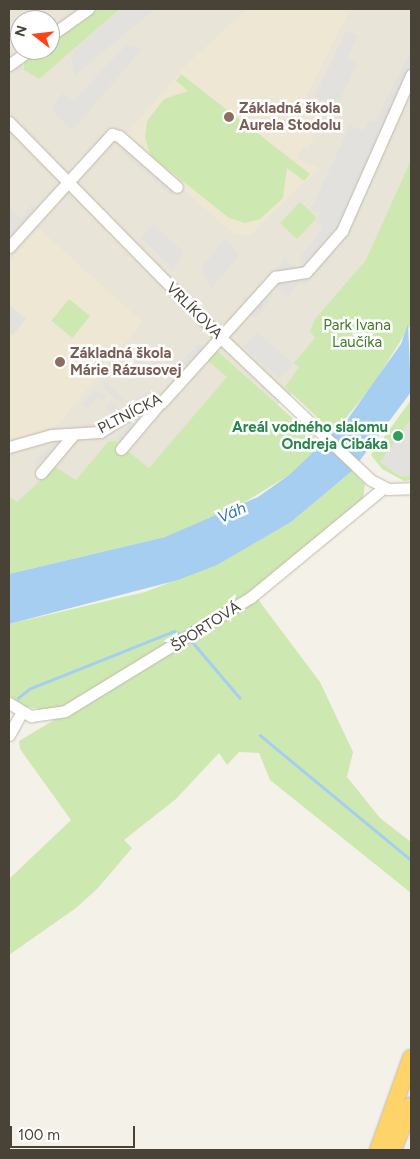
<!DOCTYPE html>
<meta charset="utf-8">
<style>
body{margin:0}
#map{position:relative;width:420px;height:1159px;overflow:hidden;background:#f4f1e9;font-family:Figtree,sans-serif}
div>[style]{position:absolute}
.residential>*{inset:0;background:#e8e4d7}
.education>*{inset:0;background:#eee7d3}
.green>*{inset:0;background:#cde9b1;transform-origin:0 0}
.parking>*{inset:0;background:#e3e1dd;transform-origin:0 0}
.water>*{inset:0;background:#a5cef1}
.stream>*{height:2.5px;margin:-1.25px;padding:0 1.25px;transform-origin:1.25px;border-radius:1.25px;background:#a5cef1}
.roads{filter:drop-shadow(0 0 1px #c0baab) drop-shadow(0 0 1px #c0baab)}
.minor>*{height:11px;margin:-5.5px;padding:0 5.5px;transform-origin:5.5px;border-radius:5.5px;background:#fff}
.highway>*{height:16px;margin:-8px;padding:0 8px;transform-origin:8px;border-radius:8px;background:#fed46a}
.dots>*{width:14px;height:14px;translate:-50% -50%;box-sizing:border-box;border:2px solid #fff;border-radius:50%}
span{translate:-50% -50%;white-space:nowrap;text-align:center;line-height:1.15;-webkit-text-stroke:5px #fff;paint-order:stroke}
.education-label{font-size:15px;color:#785e54;font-weight:700}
.left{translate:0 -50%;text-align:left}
.street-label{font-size:15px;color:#484237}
.park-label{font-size:15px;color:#447b29}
.leisure-label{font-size:15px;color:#27864d;font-weight:700}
.right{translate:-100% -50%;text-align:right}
.water-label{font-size:16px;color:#2f76b6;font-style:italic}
.frame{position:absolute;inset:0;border:10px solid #484237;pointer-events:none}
.north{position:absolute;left:10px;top:10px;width:50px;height:50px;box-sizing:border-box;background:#fff;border:1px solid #b6b3af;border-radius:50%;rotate:286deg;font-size:14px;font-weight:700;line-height:20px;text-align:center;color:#484237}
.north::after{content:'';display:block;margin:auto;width:18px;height:22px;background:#fb4519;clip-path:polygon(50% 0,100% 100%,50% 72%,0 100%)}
.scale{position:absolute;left:10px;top:1126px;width:125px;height:22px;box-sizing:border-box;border:2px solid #484237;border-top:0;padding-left:6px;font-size:15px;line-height:18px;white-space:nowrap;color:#484237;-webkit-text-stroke:4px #fff;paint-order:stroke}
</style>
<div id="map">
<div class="residential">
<div style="clip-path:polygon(evenodd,9px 9px,411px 9px,411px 262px,309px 380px,251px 425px,9px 528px,9px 9px,20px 20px,50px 20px,50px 50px,20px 50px,20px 20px)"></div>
</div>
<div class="education">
<div style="clip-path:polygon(247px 9px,350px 10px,305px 99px,319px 106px,314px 123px,320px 125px,308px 149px,303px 146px,297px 158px,319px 168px,251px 235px,235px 235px,124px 137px,188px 63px)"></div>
<div style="clip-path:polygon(38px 228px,143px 322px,57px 426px,9px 440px,9px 262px)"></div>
</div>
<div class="green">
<div style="clip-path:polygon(94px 9px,120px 9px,39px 79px,24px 70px,24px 60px,37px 50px,50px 50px,50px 41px)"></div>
<div style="clip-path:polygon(181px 74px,310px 174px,304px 181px,287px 168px,283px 198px,260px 219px,245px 223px,229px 218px,150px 155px,145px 137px,147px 121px,164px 99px,188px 91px,176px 81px)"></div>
<div style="clip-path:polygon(411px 160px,411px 324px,375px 382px,334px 433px,285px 387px,299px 367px,294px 363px,315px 338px,310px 331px,315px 319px,366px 260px)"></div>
<div style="left:300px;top:202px;width:23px;height:29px;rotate:43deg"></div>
<div style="left:69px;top:299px;width:27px;height:28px;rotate:39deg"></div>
<div style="clip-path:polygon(215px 349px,322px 444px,289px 475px,229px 512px,165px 537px,9px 574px,9px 496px,17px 502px,55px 467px,76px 480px,108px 442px,115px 441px,149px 468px,227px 377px,205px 358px)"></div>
<div style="clip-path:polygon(411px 400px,411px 480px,404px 481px,382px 469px,371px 455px)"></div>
<div style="clip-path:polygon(352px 471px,365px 484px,363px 499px,252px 592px,177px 641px,54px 711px,20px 706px,9px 696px,9px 624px,145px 592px,217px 564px,291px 522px)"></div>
<div style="clip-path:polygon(257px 598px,320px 682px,353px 752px,347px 777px,380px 818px,411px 842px,411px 893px,270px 780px,259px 753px,239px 752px,227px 765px,219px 753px,176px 799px,124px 840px,132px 848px,98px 888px,76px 908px,9px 955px,9px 879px,71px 820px,20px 749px,19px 741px)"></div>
</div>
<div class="parking">
<div style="clip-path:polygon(120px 9px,155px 9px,74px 76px,71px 53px)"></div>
<div style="clip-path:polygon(347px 30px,358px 36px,347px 58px,357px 64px,336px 107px,315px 96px)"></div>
<div style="clip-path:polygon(127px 44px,142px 49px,72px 131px,52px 111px,58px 98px,64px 93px,73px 101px)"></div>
<div style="clip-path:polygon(411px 50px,411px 75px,332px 248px,336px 251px,305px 286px,300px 282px,288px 296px,272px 284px,263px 295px,270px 301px,255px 317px,244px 306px,285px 259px,296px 269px,303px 263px,299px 259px,324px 226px,316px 222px,320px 214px,311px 210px,350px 125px,364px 131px,369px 120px,375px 122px)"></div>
<div style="left:127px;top:145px;width:65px;height:9px;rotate:41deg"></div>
<div style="clip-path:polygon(32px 204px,36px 207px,9px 239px,9px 208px,21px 218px)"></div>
<div style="clip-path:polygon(153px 224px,184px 252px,173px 269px,141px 238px)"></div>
<div style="clip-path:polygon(225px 239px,239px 255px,211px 289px,201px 268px)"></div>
<div style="clip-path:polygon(9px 305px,26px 319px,13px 335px,9px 332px)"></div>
<div style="left:257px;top:332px;width:48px;height:20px;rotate:41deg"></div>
<div style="clip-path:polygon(199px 344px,204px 348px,188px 368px,180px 362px)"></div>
<div style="clip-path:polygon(103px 380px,125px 400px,121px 404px,103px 388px)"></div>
<div style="clip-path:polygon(95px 391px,106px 396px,101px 402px,97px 398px,88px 408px,82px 404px)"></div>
<div style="clip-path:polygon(151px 391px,156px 396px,132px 406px,130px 402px)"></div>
<div style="left:111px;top:401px;width:16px;height:8px;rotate:45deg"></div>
<div style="clip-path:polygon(142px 412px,148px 417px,122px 446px,116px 438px)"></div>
<div style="clip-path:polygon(411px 419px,411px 476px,401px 477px,380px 462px)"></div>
<div style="left:56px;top:440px;width:6px;height:33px;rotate:45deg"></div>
</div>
<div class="water">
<div style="clip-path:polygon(408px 324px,411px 392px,352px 471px,291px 522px,217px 565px,178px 580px,9px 624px,9px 574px,165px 537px,258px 497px,289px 475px,347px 420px,401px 344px)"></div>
</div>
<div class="stream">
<div style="left:190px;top:639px;width:77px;rotate:49.7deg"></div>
<div style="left:18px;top:698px;width:14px;rotate:-39deg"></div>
<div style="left:29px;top:689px;width:156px;rotate:-21.8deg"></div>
<div style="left:174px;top:631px;width:9px;rotate:27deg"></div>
<div style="left:260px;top:735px;width:196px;rotate:39.6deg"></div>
</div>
<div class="roads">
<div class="minor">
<div style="left:50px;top:36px;width:47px;rotate:-35.4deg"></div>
<div style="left:9px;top:65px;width:26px;rotate:-36deg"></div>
<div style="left:9px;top:122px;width:300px;rotate:45.5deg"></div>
<div style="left:219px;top:336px;width:209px;rotate:43.5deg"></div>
<div style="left:371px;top:480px;width:19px;rotate:28deg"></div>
<div style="left:388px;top:489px;width:23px;rotate:-2deg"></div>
<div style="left:9px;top:247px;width:153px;rotate:-47.7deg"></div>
<div style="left:112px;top:134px;width:7px;rotate:16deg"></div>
<div style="left:119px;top:136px;width:77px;rotate:41.3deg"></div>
<div style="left:9px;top:447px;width:44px;rotate:-15.9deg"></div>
<div style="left:51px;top:435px;width:49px;rotate:-3.5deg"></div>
<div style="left:100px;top:432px;width:39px;rotate:-32deg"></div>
<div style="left:133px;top:411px;width:30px;rotate:-17deg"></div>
<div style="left:162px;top:402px;width:169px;rotate:-47.9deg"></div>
<div style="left:275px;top:277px;width:31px;rotate:-9deg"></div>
<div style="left:306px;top:272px;width:55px;rotate:-48.7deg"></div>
<div style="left:342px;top:231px;width:171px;rotate:-66.1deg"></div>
<div style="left:121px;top:449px;width:60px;rotate:-49.7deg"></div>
<div style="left:41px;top:473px;width:51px;rotate:-49.8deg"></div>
<div style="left:9px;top:703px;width:26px;rotate:31deg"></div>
<div style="left:31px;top:716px;width:34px;rotate:-8deg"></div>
<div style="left:65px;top:711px;width:218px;rotate:-31.5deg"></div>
<div style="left:251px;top:597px;width:171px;rotate:-39.5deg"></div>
<div style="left:9px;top:735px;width:25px;rotate:-61deg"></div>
</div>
<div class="highway">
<div style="left:378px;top:1150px;width:98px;rotate:-70.3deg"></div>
<div style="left:393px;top:1150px;width:48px;rotate:-68.2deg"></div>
</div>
</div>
<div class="dots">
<div style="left:229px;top:117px;background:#8d6e63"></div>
<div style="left:60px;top:362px;background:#8d6e63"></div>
<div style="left:398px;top:436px;background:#2e9e5b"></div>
</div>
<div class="education-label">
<span class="left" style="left:239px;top:117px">Základná škola<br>Aurela Stodolu</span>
<span class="left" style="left:70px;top:362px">Základná škola<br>Márie Rázusovej</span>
</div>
<div class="street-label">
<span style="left:194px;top:311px;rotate:45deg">VRLÍKOVA</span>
<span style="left:130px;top:414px;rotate:-27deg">PLTNÍCKA</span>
<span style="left:206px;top:627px;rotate:-33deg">ŠPORTOVÁ</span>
</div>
<div class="park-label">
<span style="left:357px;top:334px">Park Ivana<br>Laučíka</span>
</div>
<div class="leisure-label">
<span class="right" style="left:388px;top:436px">Areál vodného slalomu<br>Ondreja Cibáka</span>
</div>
<div class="water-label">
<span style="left:232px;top:513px;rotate:-24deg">Váh</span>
</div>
<div class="frame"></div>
<div class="north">N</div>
<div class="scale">100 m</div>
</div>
